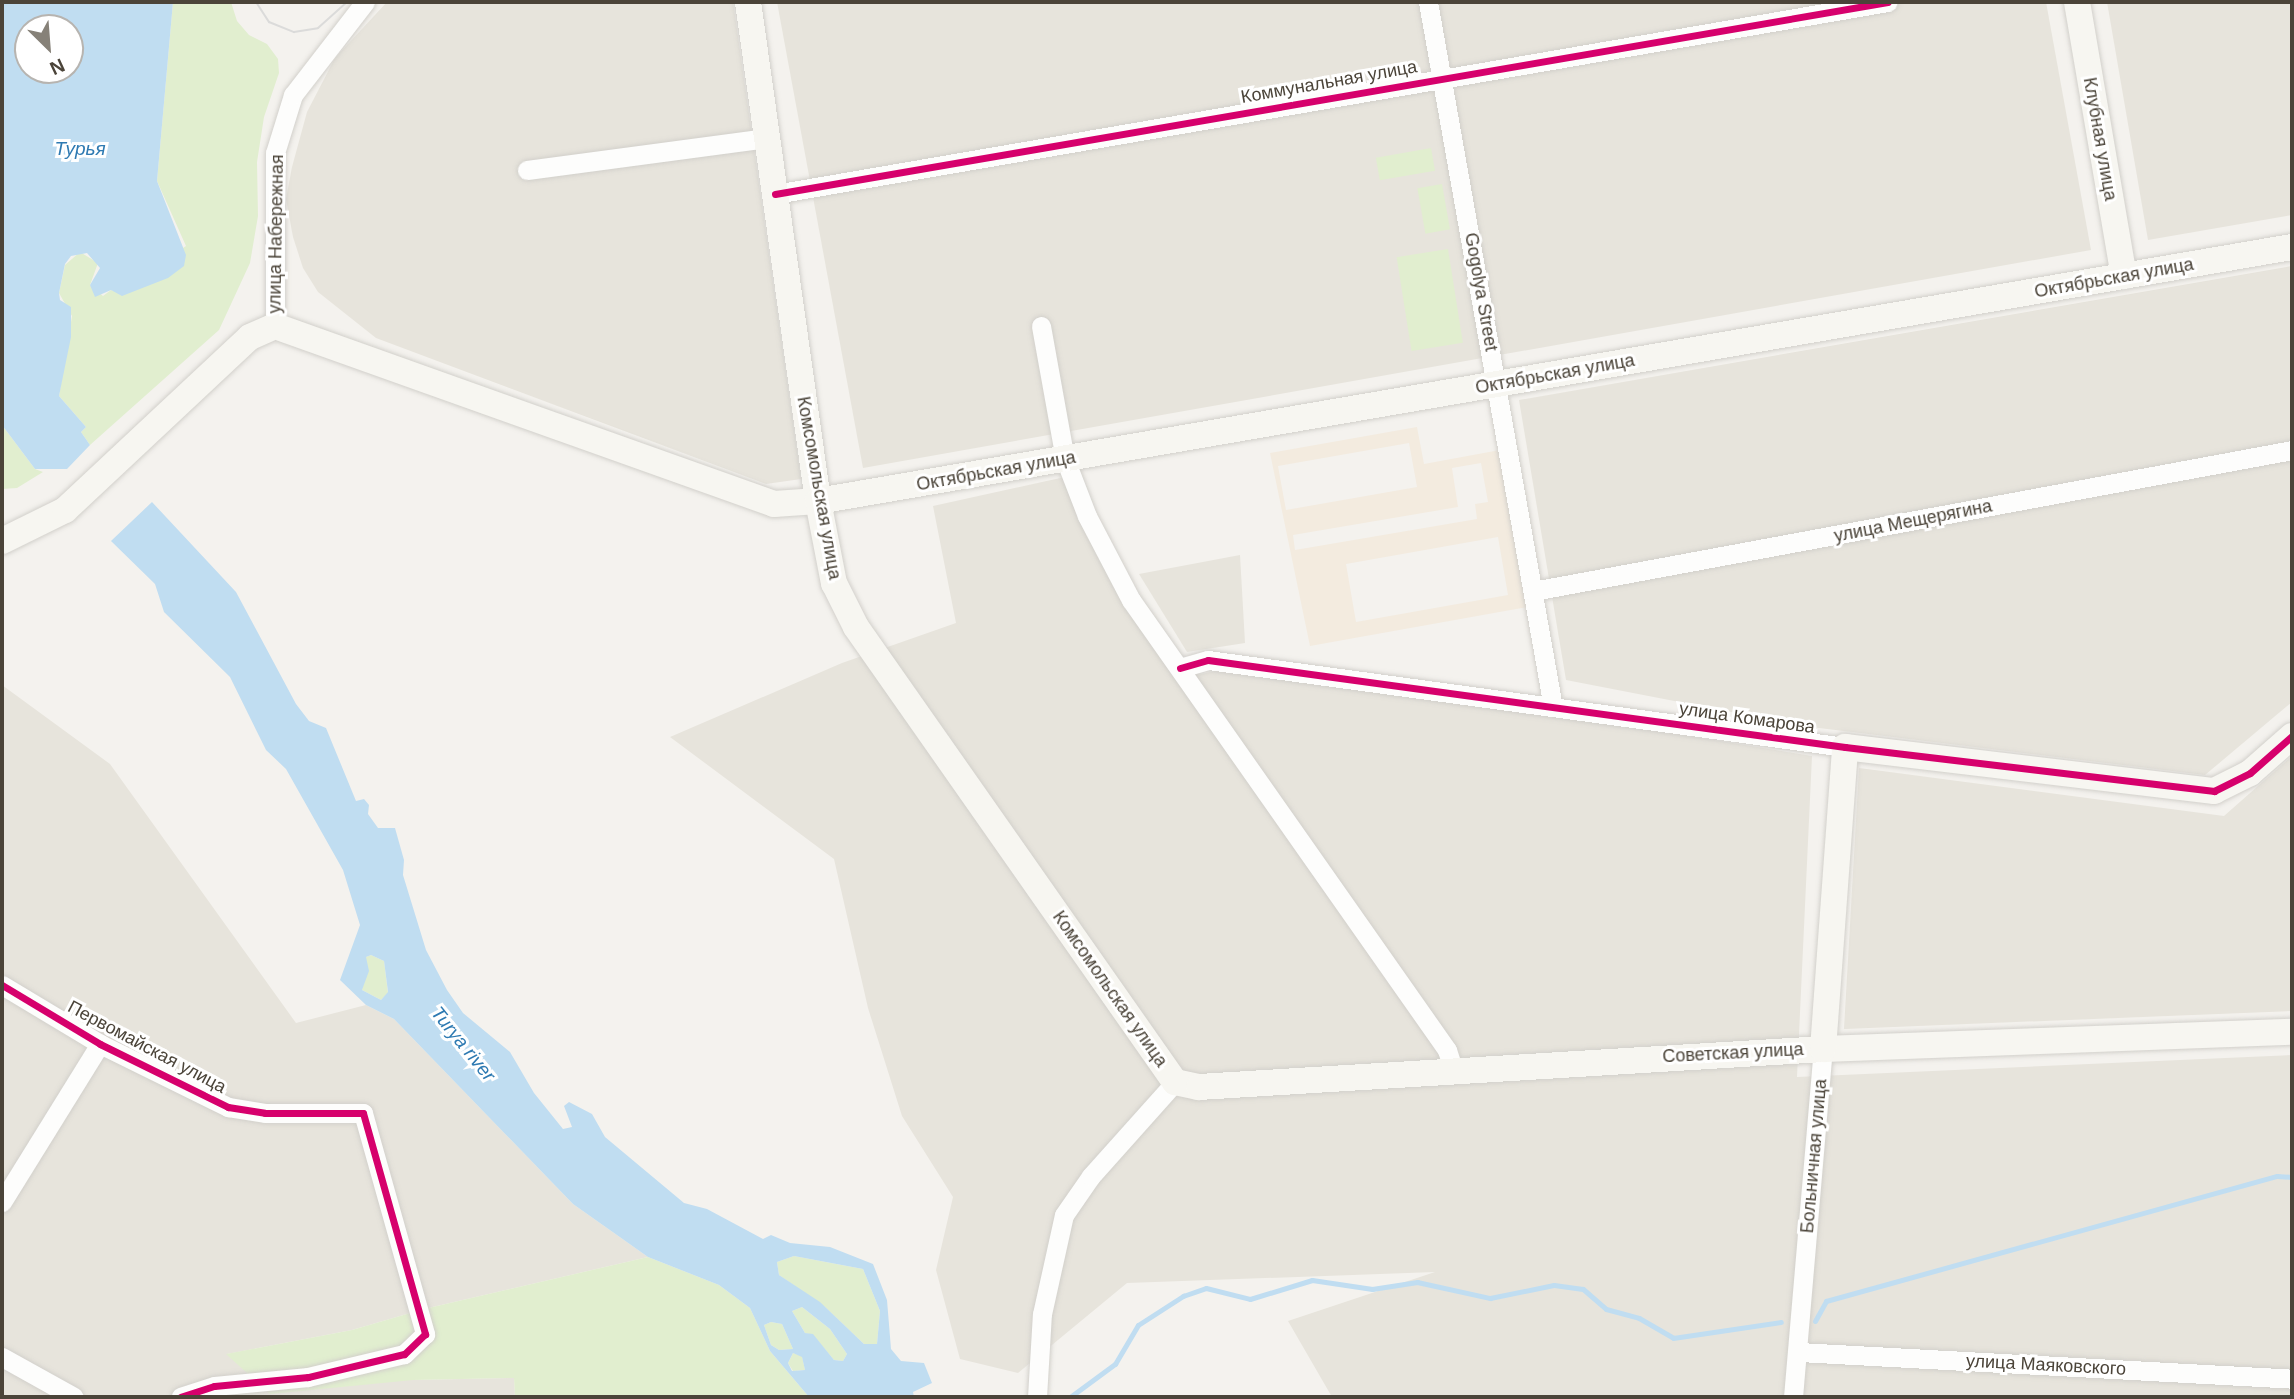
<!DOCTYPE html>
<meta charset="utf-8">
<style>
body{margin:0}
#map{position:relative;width:2294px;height:1399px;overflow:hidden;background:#f4f2ee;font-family:Helvetica,sans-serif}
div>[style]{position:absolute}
.residential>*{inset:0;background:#e7e4dc}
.commercial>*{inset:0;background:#f3ebdf}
.green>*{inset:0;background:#e1eecf;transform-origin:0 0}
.water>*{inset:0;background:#c0ddf1}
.stream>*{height:5px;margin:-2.5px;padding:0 2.5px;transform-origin:2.5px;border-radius:2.5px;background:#c0ddf1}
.roads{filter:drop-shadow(0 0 2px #d2d0cb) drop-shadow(0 0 2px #d2d0cb)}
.street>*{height:19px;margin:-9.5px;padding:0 9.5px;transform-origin:9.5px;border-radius:9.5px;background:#fdfdfc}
.secondary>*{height:26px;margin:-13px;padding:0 13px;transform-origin:13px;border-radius:13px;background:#f7f6f1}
.tram>*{height:2px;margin:-1px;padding:0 1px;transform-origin:1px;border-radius:1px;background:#dbdbda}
.cycleway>*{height:7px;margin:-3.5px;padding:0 3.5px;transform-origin:3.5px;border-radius:3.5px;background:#d6006c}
span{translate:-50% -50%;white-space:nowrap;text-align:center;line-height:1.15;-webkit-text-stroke:6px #fff;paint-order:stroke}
.street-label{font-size:18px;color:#4b4439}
.water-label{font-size:19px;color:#2e7ab2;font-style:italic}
.frame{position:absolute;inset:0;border:4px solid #4b4439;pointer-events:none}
.north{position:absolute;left:14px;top:14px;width:70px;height:70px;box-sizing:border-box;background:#fff;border:2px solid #b7b4b0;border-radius:50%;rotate:155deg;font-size:19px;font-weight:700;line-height:28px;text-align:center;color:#4b4439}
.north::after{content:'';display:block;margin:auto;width:24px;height:32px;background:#868178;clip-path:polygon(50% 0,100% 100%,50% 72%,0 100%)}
</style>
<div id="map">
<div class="residential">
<div style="clip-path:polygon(387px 2px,733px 2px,801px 479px,766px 484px,376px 338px,318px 292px,303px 268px,293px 237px,286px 199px,292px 167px,307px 112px,335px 58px)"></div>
<div style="clip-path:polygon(777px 2px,2046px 2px,2091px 250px,863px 468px)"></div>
<div style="clip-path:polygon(2107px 2px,2292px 2px,2292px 215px,2148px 240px)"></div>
<div style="clip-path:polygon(2292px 266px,2292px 702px,2205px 775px,1803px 726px,1566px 680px,1519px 400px)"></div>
<div style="clip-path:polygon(1065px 477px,1179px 679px,1215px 671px,1573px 717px,1812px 756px,1797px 1077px,2292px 1055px,2292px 1397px,1332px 1397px,1288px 1321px,1435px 1272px,1127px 1283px,1018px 1373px,960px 1359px,936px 1270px,953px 1197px,902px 1116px,868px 1008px,834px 859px,670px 737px,842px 663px,956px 623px,933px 506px)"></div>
<div style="clip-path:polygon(1240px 555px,1245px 643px,1187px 652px,1139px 574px)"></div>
<div style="clip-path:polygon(2px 685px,110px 764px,296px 1023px,366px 1005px,394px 1019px,573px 1204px,648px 1257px,424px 1309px,352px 1330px,227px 1354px,413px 1380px,514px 1378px,515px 1397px,2px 1397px)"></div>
<div style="clip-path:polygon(2292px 756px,2292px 1011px,1844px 1029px,1859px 768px,2224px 816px)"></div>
</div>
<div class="commercial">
<div style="clip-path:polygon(evenodd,1417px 427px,1424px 464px,1500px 450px,1528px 607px,1310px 646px,1270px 453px,1417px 427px,1409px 443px,1417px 487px,1286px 510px,1278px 466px,1409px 443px,1417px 427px,1481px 463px,1488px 502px,1475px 504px,1477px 519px,1295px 550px,1293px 535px,1458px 507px,1452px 468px,1481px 463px,1417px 427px,1498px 537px,1508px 595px,1356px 622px,1346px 564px,1498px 537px)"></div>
</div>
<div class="green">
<div style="clip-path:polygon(173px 2px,231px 2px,237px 21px,249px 35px,267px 44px,278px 59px,279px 73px,264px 117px,257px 162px,258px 216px,250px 263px,219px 330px,90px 445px,81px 432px,86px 427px,59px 396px,72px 316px,59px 293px,65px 265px,80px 252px,98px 263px,90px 285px,103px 296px,111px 290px,117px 292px,186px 246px,157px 181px)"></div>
<div style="left:1431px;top:148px;width:23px;height:56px;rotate:80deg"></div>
<div style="left:1442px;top:184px;width:46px;height:25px;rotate:80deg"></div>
<div style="left:1448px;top:249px;width:95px;height:52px;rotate:81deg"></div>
<div style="clip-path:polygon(2px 425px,35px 469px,43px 472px,17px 488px,2px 489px)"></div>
<div style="clip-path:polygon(371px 955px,384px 961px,388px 993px,381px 1000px,362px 990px,366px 957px)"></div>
<div style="clip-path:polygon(794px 1256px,863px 1269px,880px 1311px,877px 1344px,864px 1344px,825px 1307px,779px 1275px,777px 1262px)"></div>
<div style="clip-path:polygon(648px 1257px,719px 1285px,750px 1308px,770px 1351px,809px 1397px,515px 1397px,514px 1378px,413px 1380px,270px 1394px,226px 1354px,352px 1330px,424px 1309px)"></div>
<div style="clip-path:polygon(802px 1307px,830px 1329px,847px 1354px,843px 1361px,834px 1360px,813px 1335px,805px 1333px,792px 1311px)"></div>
<div style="clip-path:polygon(771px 1322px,782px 1324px,793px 1349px,779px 1350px,771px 1345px,764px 1325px)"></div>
<div style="clip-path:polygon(793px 1353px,802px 1356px,805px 1370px,793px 1371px,788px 1363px)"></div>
</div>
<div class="water">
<div style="clip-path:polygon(evenodd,2px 2px,173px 2px,157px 181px,186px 255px,184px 266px,168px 278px,122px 296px,111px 290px,95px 297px,90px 285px,100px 268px,87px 253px,71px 256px,65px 264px,59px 293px,60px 300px,71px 307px,71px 337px,59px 396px,86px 427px,81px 432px,90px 445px,67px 469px,35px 469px,2px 425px,2px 2px,28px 28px,70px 28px,70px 70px,28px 70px,28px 28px)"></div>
<div style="clip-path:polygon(evenodd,152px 502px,236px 592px,296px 704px,309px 721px,326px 728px,356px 801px,364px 799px,369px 805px,368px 814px,378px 828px,395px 828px,404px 860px,403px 875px,426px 950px,447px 990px,463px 1013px,510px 1052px,534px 1093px,563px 1129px,572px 1127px,564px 1106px,569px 1102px,592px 1114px,605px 1137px,684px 1203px,707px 1209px,763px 1239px,771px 1235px,790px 1243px,830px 1247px,873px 1264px,887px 1300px,891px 1349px,901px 1361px,924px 1363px,932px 1383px,913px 1392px,914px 1397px,809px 1397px,770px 1351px,750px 1308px,719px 1285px,648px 1257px,573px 1204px,394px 1019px,366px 1005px,340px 980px,360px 925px,343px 870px,286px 769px,266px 750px,230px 677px,164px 612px,155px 584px,111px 541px,152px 502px,371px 955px,384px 961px,388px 992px,381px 1000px,362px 990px,369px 971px,366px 957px,371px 955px,152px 502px,794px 1256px,863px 1269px,880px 1311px,877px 1344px,864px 1344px,820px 1302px,779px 1275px,777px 1262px,794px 1256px,152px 502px,802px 1307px,830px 1329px,847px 1354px,843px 1361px,834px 1360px,813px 1334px,805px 1333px,792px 1311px,802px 1307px,152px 502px,771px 1322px,782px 1324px,793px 1349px,779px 1350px,771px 1345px,764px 1325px,771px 1322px,152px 502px,793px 1353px,802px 1357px,805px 1370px,792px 1371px,788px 1363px,793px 1353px)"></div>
</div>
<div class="stream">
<div style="left:1815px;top:1321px;width:23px;rotate:-61deg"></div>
<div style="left:1826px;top:1301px;width:468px;rotate:-15.5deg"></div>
<div style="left:2277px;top:1176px;width:15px;rotate:4deg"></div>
<div style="left:1070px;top:1397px;width:56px;rotate:-36.3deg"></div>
<div style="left:1115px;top:1364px;width:45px;rotate:-59.5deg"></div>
<div style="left:1138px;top:1325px;width:54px;rotate:-32.8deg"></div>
<div style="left:1183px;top:1296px;width:24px;rotate:-19deg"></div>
<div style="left:1206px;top:1288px;width:45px;rotate:14deg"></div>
<div style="left:1250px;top:1299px;width:65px;rotate:-17deg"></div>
<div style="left:1312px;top:1280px;width:61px;rotate:8.5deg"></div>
<div style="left:1372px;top:1289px;width:46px;rotate:-8.8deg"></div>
<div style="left:1417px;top:1282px;width:75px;rotate:12.4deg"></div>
<div style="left:1490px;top:1298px;width:65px;rotate:-11.5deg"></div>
<div style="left:1554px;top:1285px;width:29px;rotate:8deg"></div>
<div style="left:1583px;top:1289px;width:30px;rotate:41deg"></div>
<div style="left:1606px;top:1309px;width:34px;rotate:15deg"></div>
<div style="left:1639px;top:1318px;width:39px;rotate:30deg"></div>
<div style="left:1673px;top:1338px;width:109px;rotate:-8.4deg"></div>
</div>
<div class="roads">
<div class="street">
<div style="left:1428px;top:2px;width:716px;rotate:79.95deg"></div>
<div style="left:527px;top:170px;width:242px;rotate:-7.6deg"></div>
<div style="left:775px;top:194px;width:1129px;rotate:-9.79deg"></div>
<div style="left:275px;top:326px;width:173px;rotate:-90deg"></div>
<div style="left:275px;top:153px;width:61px;rotate:-72.8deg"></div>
<div style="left:293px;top:95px;width:118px;rotate:-52.3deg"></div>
<div style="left:1041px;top:326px;width:135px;rotate:79.8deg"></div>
<div style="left:1065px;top:459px;width:61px;rotate:68.9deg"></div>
<div style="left:1087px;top:516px;width:95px;rotate:62.4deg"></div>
<div style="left:1131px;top:600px;width:550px;rotate:54.92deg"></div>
<div style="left:1447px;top:1050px;width:19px;rotate:72deg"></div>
<div style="left:1533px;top:591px;width:772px;rotate:-10.52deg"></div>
<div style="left:1180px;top:668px;width:29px;rotate:-16deg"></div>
<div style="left:1208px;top:660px;width:643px;rotate:7.78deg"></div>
<div style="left:2px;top:985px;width:114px;rotate:31deg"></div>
<div style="left:100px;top:1044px;width:143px;rotate:26.2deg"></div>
<div style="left:228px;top:1107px;width:37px;rotate:9deg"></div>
<div style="left:265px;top:1113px;width:98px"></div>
<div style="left:363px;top:1113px;width:230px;rotate:74.3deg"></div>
<div style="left:425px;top:1334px;width:29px;rotate:136deg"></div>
<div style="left:404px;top:1354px;width:99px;rotate:166.5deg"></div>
<div style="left:308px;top:1377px;width:94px;rotate:174.5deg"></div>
<div style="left:214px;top:1386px;width:35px;rotate:162deg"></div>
<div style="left:2px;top:1202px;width:186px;rotate:-58.2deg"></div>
<div style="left:1799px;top:1352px;width:494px;rotate:3.1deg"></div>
<div style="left:2px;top:1357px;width:82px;rotate:29.1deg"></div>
<div style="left:1037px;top:1397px;width:83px;rotate:-86.6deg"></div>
<div style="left:1042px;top:1314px;width:101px;rotate:-77.5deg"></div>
<div style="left:1064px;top:1215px;width:47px;rotate:-55.3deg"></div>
<div style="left:1091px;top:1176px;width:126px;rotate:-48.2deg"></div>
<div style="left:1793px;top:1397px;width:349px;rotate:-85.1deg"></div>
</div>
<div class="secondary">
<div style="left:748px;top:2px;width:504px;rotate:82.01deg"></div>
<div style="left:818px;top:501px;width:84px;rotate:79deg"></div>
<div style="left:834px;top:583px;width:49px;rotate:63.4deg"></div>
<div style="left:856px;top:627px;width:556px;rotate:54.97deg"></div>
<div style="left:1175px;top:1082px;width:25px;rotate:12deg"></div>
<div style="left:1199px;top:1087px;width:625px;rotate:-3.48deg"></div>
<div style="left:1823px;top:1049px;width:469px;rotate:-2.1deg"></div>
<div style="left:2077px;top:2px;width:278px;rotate:80.3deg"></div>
<div style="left:2px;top:541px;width:70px;rotate:-26.2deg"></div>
<div style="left:65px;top:510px;width:253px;rotate:-43.1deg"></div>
<div style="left:250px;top:337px;width:27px;rotate:-24deg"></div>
<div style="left:275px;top:326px;width:530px;rotate:19.63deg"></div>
<div style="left:774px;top:504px;width:44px;rotate:-3.9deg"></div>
<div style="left:818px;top:501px;width:1496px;rotate:-9.78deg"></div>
<div style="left:1823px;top:1049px;width:303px;rotate:-85.8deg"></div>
<div style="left:1845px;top:747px;width:372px;rotate:6.8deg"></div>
<div style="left:2214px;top:791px;width:40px;rotate:-26.6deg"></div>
<div style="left:2250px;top:773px;width:56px;rotate:-41.4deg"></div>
</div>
</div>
<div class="tram">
<div style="left:256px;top:2px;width:24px;rotate:57deg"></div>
<div style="left:269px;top:22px;width:27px;rotate:22deg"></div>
<div style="left:294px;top:32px;width:24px;rotate:-9deg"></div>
<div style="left:318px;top:28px;width:39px;rotate:-42deg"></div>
</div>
<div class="cycleway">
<div style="left:775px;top:194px;width:1129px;rotate:-9.79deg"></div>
<div style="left:1180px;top:668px;width:29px;rotate:-16deg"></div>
<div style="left:1208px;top:660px;width:643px;rotate:7.78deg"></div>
<div style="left:1845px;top:747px;width:372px;rotate:6.8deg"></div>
<div style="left:2214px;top:791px;width:40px;rotate:-26.6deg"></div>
<div style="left:2250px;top:773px;width:56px;rotate:-41.4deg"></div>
<div style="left:2px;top:985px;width:114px;rotate:31deg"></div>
<div style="left:100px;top:1044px;width:143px;rotate:26.2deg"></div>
<div style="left:228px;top:1107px;width:37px;rotate:9deg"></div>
<div style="left:265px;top:1113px;width:98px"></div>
<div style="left:363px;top:1113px;width:230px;rotate:74.3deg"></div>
<div style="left:425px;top:1334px;width:29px;rotate:136deg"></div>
<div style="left:404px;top:1354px;width:99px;rotate:166.5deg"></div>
<div style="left:308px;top:1377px;width:94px;rotate:174.5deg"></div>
<div style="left:214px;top:1386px;width:35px;rotate:162deg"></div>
</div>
<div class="street-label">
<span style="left:1329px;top:82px;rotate:-10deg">Коммунальная улица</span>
<span style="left:2100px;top:139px;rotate:80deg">Клубная улица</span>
<span style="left:276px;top:234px;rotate:-89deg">улица Набережная</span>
<span style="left:2114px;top:278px;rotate:-10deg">Октябрьская улица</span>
<span style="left:1481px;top:292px;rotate:80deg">Gogolya Street</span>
<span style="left:1555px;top:374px;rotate:-10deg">Октябрьская улица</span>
<span style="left:996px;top:471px;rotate:-10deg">Октябрьская улица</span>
<span style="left:819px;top:488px;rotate:80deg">Комсомольская улица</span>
<span style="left:1913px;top:521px;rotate:-11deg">улица Мещерягина</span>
<span style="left:1747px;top:718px;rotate:8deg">улица Комарова</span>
<span style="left:1110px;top:989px;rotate:55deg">Комсомольская улица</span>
<span style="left:147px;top:1047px;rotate:28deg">Первомайская улица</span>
<span style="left:1733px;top:1053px;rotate:-3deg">Советская улица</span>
<span style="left:1814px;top:1156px;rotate:-85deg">Больничная улица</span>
<span style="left:2046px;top:1365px;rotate:3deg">улица Маяковского</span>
</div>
<div class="water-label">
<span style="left:80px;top:149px">Турья</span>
<span style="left:463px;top:1044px;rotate:51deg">Turya river</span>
</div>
<div class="frame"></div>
<div class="north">N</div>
</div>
